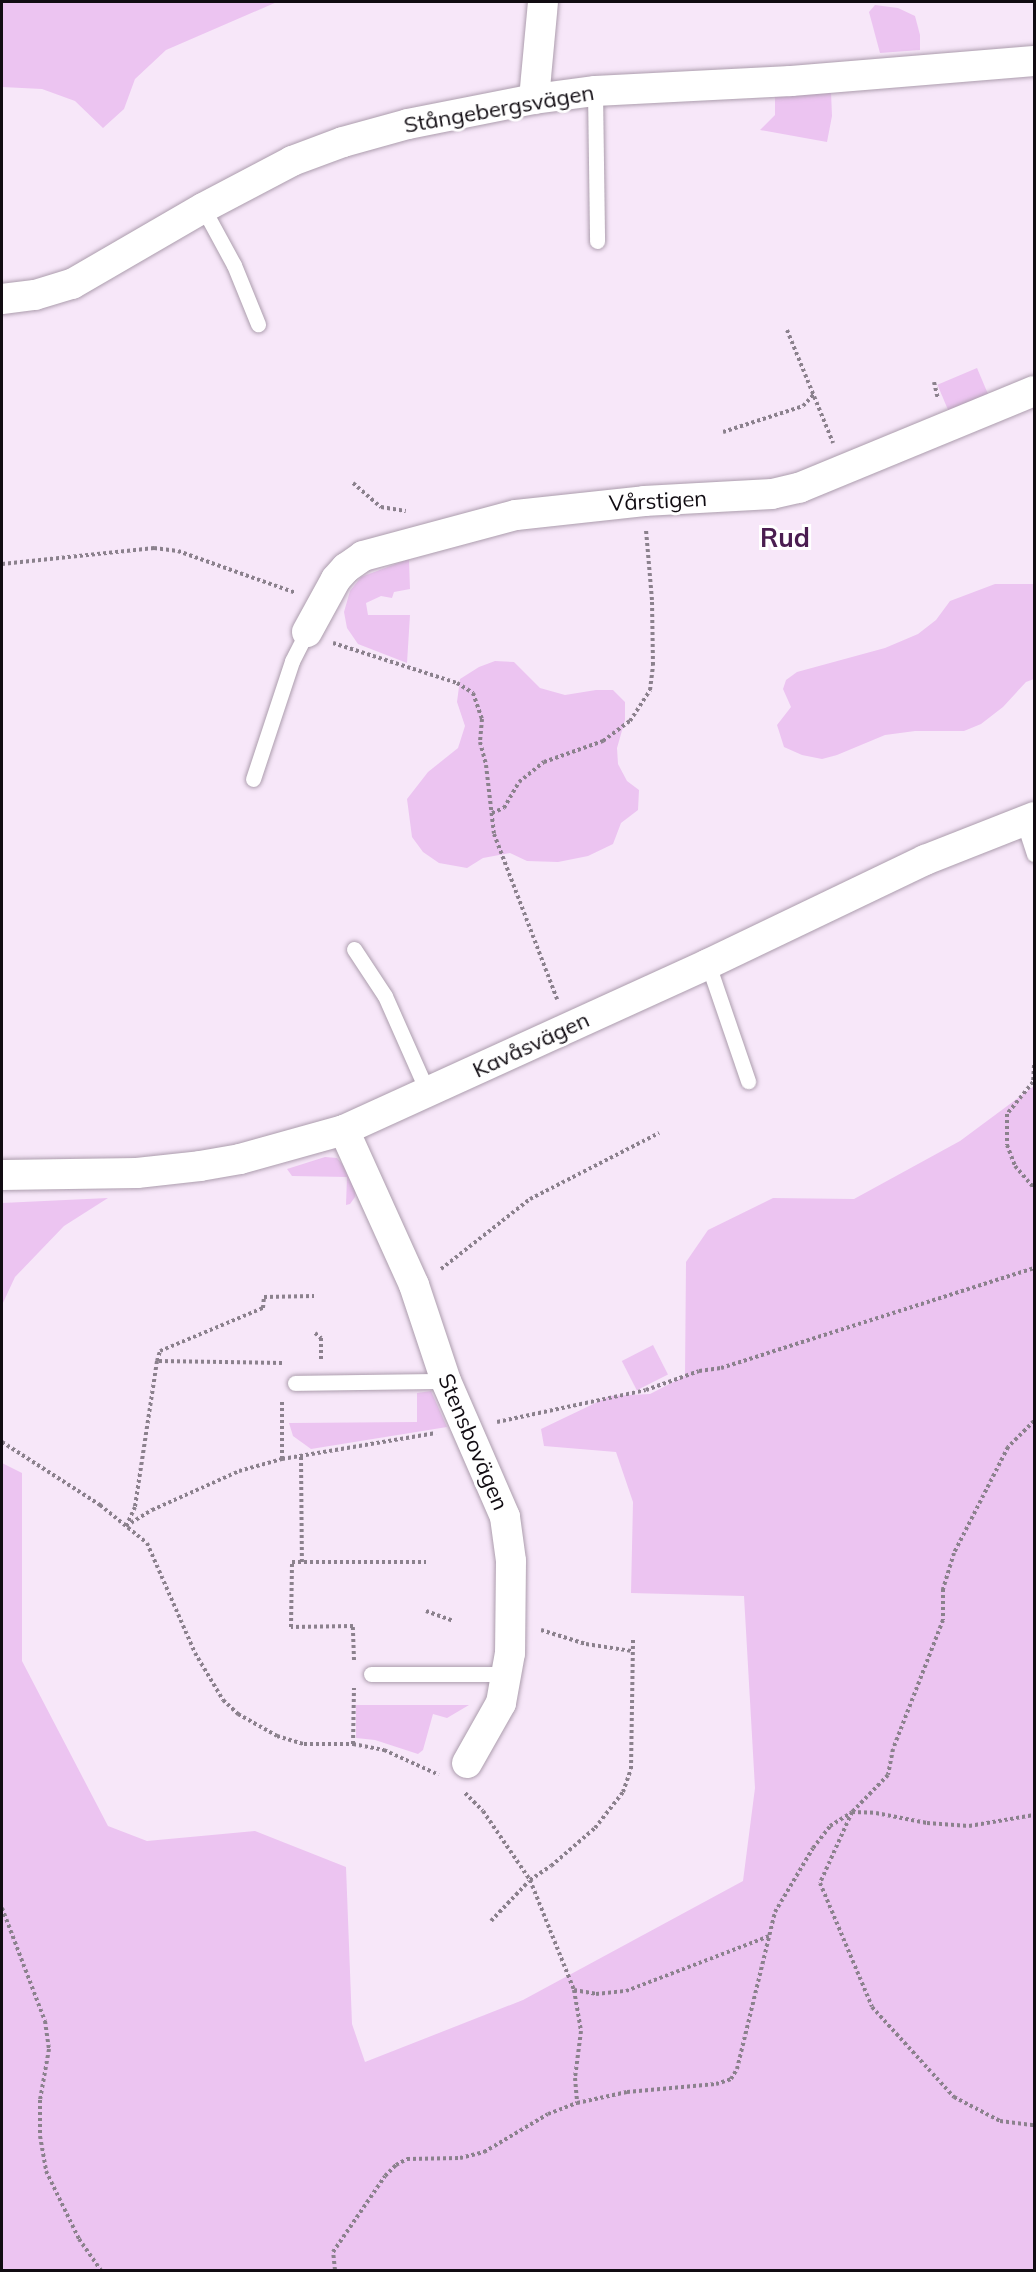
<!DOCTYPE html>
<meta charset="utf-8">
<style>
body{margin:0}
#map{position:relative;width:1036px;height:2272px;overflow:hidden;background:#f7e7f9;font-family:Mulish,sans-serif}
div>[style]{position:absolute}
.green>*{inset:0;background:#ecc4f1;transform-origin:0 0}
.path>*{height:4px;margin-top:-2px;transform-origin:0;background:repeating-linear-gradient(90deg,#8b818d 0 3px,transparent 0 6px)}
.roads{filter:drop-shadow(0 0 2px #ac9dad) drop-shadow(0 0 2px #ac9dad)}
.lane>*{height:15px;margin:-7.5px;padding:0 7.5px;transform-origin:7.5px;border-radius:7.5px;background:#fff}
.street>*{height:30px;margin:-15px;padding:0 15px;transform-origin:15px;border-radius:15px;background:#fff}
span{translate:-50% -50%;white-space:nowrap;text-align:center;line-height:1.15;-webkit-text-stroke:6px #fff;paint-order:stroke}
.street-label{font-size:22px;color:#110c12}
.quarter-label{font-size:26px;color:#4a1d50;font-weight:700}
.frame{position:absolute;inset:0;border:3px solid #110c12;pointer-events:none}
</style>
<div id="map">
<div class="green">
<div style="clip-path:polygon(2px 2px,277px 2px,166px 50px,135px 79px,124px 109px,103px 128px,75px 101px,42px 89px,2px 87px)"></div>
<div style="clip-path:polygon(875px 5px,898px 8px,915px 16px,920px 35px,920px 50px,880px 53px,869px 12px)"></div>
<div style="clip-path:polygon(831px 92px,832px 116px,827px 142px,760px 130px,775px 115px,775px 93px)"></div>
<div style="left:977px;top:368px;width:33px;height:43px;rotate:67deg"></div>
<div style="clip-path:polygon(409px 559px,410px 589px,394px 592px,392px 598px,381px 596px,366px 603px,368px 615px,410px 615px,407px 663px,358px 644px,347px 628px,344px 612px,350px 591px,361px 577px)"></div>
<div style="clip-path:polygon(995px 584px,1034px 584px,1034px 679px,1026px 682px,1003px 707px,981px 724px,964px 731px,915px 731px,885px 735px,837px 755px,822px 759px,802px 755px,784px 747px,777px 725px,791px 707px,783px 689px,786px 680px,797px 672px,885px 648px,918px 634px,936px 620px,950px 601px)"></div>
<div style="clip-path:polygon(495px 661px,514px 662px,540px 688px,565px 695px,596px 690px,613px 690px,625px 702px,625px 720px,617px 748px,618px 764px,627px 781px,639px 790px,638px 810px,621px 823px,613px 844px,588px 856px,558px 862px,527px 861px,510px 853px,483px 858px,467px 868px,439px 863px,423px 852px,412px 837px,407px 799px,428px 772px,458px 748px,465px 726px,457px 702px,460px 679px,479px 667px)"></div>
<div style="clip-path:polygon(1034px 1086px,1034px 2270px,2px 2270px,2px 1463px,22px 1473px,22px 1661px,108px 1826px,147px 1841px,255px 1831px,346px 1867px,352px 2024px,365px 2062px,523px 2000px,743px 1881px,755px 1788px,744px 1596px,631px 1593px,633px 1502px,616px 1452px,544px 1446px,541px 1429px,610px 1396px,650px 1394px,685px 1376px,686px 1262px,708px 1230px,773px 1198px,854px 1199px,960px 1141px)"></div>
<div style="clip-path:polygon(325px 1157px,337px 1158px,343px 1165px,356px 1189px,355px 1197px,350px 1204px,346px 1205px,347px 1177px,292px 1176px,287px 1169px)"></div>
<div style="clip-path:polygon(108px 1198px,64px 1226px,15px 1277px,2px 1305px,2px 1203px)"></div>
<div style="left:653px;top:1345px;width:33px;height:35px;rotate:63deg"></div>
<div style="clip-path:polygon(431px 1391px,447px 1427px,311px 1449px,293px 1436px,289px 1423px,417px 1422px,417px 1393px)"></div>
<div style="clip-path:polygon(356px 1705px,469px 1705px,447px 1718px,433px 1714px,423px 1750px,418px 1754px,375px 1740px,356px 1738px)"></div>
</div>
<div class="path">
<div style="left:787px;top:330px;width:122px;rotate:67.8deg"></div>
<div style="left:934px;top:382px;width:17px;rotate:77deg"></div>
<div style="left:723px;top:432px;width:84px;rotate:-18deg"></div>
<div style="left:803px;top:406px;width:16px;rotate:-47deg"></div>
<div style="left:353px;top:483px;width:37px;rotate:41deg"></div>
<div style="left:381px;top:507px;width:25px;rotate:9deg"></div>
<div style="left:2px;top:564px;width:153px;rotate:-6deg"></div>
<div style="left:154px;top:548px;width:24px;rotate:7deg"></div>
<div style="left:178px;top:551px;width:125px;rotate:19.6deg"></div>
<div style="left:333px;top:643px;width:130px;rotate:17.9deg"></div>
<div style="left:457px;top:683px;width:19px;rotate:32deg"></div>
<div style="left:473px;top:693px;width:28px;rotate:71deg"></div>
<div style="left:482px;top:719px;width:23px;rotate:95deg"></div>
<div style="left:480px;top:742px;width:24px;rotate:75deg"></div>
<div style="left:486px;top:765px;width:69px;rotate:83.4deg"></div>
<div style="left:494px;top:834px;width:177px;rotate:69.1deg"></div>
<div style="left:492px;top:813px;width:13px;rotate:-23deg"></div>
<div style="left:504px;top:808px;width:30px;rotate:-60deg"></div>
<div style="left:519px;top:782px;width:32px;rotate:-39deg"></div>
<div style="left:544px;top:762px;width:63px;rotate:-19.6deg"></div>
<div style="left:603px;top:741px;width:34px;rotate:-37deg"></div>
<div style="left:630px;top:721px;width:37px;rotate:-57deg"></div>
<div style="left:650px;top:690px;width:25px;rotate:-83deg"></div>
<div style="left:653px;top:665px;width:65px;rotate:-90.9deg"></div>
<div style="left:652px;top:600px;width:70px;rotate:-94.9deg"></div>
<div style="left:1034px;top:1065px;width:17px;rotate:93deg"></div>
<div style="left:1033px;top:1082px;width:41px;rotate:129.1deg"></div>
<div style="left:1007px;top:1114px;width:31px;rotate:90deg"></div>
<div style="left:1007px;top:1145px;width:22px;rotate:69deg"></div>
<div style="left:1015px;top:1166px;width:29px;rotate:49deg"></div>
<div style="left:441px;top:1269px;width:113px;rotate:-38.2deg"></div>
<div style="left:530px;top:1199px;width:145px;rotate:-27.1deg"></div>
<div style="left:315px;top:1333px;width:8px;rotate:40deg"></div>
<div style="left:321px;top:1338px;width:21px;rotate:90deg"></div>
<div style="left:157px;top:1361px;width:10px;rotate:-73deg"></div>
<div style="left:160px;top:1351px;width:112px;rotate:-22.7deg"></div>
<div style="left:263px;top:1308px;width:11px;rotate:-85deg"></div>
<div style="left:264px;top:1297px;width:50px;rotate:-1.1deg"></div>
<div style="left:282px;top:1363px;width:125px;rotate:-179.1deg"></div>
<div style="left:157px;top:1361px;width:148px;rotate:98.6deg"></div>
<div style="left:135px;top:1507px;width:21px;rotate:115deg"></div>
<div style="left:126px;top:1526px;width:31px;rotate:-32deg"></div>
<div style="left:152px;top:1510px;width:95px;rotate:-24.1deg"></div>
<div style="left:239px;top:1471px;width:45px;rotate:-15.6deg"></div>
<div style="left:282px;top:1459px;width:156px;rotate:-9.6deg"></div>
<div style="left:1034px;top:1421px;width:37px;rotate:135deg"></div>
<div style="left:1008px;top:1447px;width:119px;rotate:117deg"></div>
<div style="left:954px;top:1553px;width:38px;rotate:107deg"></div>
<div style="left:943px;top:1589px;width:31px;rotate:90deg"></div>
<div style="left:943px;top:1620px;width:138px;rotate:111.2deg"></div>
<div style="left:893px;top:1749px;width:26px;rotate:101deg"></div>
<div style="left:888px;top:1775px;width:52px;rotate:134.2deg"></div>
<div style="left:852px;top:1812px;width:78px;rotate:114.3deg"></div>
<div style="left:820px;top:1883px;width:134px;rotate:67.2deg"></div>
<div style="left:872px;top:2007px;width:122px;rotate:47.7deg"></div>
<div style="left:954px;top:2097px;width:52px;rotate:27.6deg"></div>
<div style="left:1000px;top:2121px;width:34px;rotate:7deg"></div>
<div style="left:497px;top:1422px;width:152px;rotate:-12.1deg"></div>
<div style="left:646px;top:1390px;width:56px;rotate:-19.7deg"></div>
<div style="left:699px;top:1371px;width:22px;rotate:-8deg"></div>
<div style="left:721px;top:1368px;width:329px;rotate:-17.7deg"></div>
<div style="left:2px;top:1442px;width:117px;rotate:32.7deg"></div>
<div style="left:100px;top:1505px;width:60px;rotate:39deg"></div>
<div style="left:147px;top:1543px;width:120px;rotate:66.4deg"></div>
<div style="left:195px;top:1653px;width:55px;rotate:59.2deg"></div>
<div style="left:223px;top:1700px;width:21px;rotate:43deg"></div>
<div style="left:238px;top:1714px;width:45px;rotate:29.4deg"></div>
<div style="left:277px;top:1736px;width:28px;rotate:17deg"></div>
<div style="left:304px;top:1744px;width:49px"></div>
<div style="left:353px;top:1744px;width:32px;rotate:11deg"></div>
<div style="left:384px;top:1750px;width:60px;rotate:24.4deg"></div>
<div style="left:301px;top:1457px;width:105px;rotate:89.5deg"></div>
<div style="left:282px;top:1459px;width:58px;rotate:-90deg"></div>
<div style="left:426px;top:1611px;width:29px;rotate:20deg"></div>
<div style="left:541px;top:1630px;width:47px;rotate:17.3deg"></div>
<div style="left:586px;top:1644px;width:47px;rotate:8.7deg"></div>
<div style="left:354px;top:1660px;width:34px;rotate:-92deg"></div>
<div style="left:353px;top:1626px;width:62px;rotate:179.1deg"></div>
<div style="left:291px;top:1627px;width:65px;rotate:-89.1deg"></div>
<div style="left:292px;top:1562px;width:134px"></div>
<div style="left:353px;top:1744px;width:56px;rotate:-89deg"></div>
<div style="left:465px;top:1793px;width:25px;rotate:45deg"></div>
<div style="left:483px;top:1811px;width:83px;rotate:55.7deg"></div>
<div style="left:530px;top:1880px;width:25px;rotate:-34deg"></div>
<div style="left:551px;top:1866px;width:58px;rotate:-40.8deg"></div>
<div style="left:595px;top:1828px;width:46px;rotate:-52.1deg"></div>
<div style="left:623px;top:1792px;width:24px;rotate:-71deg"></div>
<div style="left:631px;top:1769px;width:131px;rotate:-89.1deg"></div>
<div style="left:530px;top:1880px;width:118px;rotate:68.2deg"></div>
<div style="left:574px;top:1990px;width:42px;rotate:80.3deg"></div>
<div style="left:581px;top:2031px;width:47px;rotate:97.3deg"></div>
<div style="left:575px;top:2078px;width:25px;rotate:85deg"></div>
<div style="left:2px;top:1908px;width:121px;rotate:69.2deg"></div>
<div style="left:45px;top:2021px;width:28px;rotate:82deg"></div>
<div style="left:49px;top:2049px;width:52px;rotate:100deg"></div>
<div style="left:40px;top:2100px;width:36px;rotate:90deg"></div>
<div style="left:40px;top:2136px;width:36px;rotate:80deg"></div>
<div style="left:46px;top:2171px;width:76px;rotate:64.1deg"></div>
<div style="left:79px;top:2239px;width:38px;rotate:55deg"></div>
<div style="left:491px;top:1921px;width:55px;rotate:-46.5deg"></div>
<div style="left:574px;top:1990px;width:22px;rotate:10deg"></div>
<div style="left:596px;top:1994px;width:30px;rotate:-6deg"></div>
<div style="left:626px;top:1991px;width:153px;rotate:-21deg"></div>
<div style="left:335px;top:2270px;width:18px;rotate:-96deg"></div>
<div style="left:333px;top:2252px;width:92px;rotate:-55.6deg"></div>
<div style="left:385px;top:2176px;width:16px;rotate:-45deg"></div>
<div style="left:396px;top:2165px;width:13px;rotate:-29deg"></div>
<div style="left:407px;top:2159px;width:53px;rotate:-1.1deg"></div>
<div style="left:460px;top:2158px;width:25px;rotate:-14deg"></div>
<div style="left:484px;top:2152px;width:74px;rotate:-30.7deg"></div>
<div style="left:548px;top:2114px;width:31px;rotate:-21deg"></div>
<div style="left:577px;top:2103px;width:51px;rotate:-12.4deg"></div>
<div style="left:627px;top:2092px;width:89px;rotate:-5.1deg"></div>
<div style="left:716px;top:2084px;width:16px;rotate:-18deg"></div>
<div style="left:731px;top:2079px;width:12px;rotate:-59deg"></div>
<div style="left:737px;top:2069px;width:162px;rotate:-76.4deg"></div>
<div style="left:775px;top:1912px;width:74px;rotate:-59.3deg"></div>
<div style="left:813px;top:1848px;width:28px;rotate:-52deg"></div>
<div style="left:830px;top:1826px;width:26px;rotate:-32deg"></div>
<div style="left:852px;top:1812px;width:24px;rotate:2deg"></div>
<div style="left:876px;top:1813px;width:52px;rotate:11.1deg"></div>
<div style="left:927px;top:1823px;width:42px;rotate:4.1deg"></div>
<div style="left:969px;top:1826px;width:66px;rotate:-9.6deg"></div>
</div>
<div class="roads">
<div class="lane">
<div style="left:595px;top:91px;width:150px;rotate:89.2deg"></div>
<div style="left:203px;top:208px;width:65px;rotate:61.5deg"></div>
<div style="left:234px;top:265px;width:64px;rotate:67.9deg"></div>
<div style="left:253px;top:779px;width:124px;rotate:-71.7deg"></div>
<div style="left:292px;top:661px;width:33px;rotate:-63deg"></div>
<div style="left:1023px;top:820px;width:36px;rotate:72deg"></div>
<div style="left:354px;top:949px;width:56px;rotate:56.6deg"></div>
<div style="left:385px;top:996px;width:106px;rotate:66.1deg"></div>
<div style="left:708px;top:964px;width:124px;rotate:71.1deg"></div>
<div style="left:295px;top:1383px;width:151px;rotate:-0.8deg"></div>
<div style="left:371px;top:1674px;width:135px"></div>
</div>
<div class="street">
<div style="left:534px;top:99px;width:97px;rotate:-84.7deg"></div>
<div style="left:2px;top:299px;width:33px;rotate:-7deg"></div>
<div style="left:35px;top:295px;width:39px;rotate:-17deg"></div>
<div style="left:72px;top:284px;width:151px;rotate:-30.1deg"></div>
<div style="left:203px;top:208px;width:101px;rotate:-27.8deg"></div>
<div style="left:292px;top:161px;width:54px;rotate:-20.4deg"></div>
<div style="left:343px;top:142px;width:67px;rotate:-15.5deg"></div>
<div style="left:408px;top:124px;width:128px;rotate:-11.2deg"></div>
<div style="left:534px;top:99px;width:62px;rotate:-7.5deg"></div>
<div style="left:595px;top:91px;width:196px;rotate:-2.9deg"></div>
<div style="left:791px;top:81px;width:244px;rotate:-4.7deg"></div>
<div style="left:307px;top:632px;width:60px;rotate:-61.3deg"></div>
<div style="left:336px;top:579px;width:15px;rotate:-48deg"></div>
<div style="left:346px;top:568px;width:21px;rotate:-35deg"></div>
<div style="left:363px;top:556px;width:158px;rotate:-15deg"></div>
<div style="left:516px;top:515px;width:129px;rotate:-6.2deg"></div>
<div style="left:644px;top:501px;width:128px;rotate:-3.1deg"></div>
<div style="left:772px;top:494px;width:28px;rotate:-13deg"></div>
<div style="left:799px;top:488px;width:254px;rotate:-22.4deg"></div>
<div style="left:344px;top:1130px;width:170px;rotate:65.7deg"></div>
<div style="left:414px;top:1285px;width:101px;rotate:71.6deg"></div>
<div style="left:446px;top:1381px;width:148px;rotate:66.5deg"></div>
<div style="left:505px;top:1517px;width:44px;rotate:82.2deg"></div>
<div style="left:511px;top:1561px;width:92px;rotate:90.6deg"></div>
<div style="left:510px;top:1653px;width:51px;rotate:100.2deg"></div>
<div style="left:501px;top:1703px;width:69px;rotate:119.5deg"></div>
<div style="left:2px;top:1175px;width:135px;rotate:-0.8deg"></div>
<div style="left:137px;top:1173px;width:63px;rotate:-6.3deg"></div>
<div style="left:200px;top:1166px;width:41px;rotate:-9.9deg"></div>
<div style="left:240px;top:1159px;width:108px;rotate:-15.6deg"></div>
<div style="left:344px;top:1130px;width:400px;rotate:-24.5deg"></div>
<div style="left:708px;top:964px;width:241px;rotate:-25.6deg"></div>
<div style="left:925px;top:860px;width:117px;rotate:-21.5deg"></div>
</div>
</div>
<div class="street-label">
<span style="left:499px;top:109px;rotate:-10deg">Stångebergsvägen</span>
<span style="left:658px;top:501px;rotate:-3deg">Vårstigen</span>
<span style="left:531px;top:1045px;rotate:-25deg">Kavåsvägen</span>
<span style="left:473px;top:1442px;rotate:67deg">Stensbovägen</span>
</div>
<div class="quarter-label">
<span style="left:785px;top:538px">Rud</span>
</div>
<div class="frame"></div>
</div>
